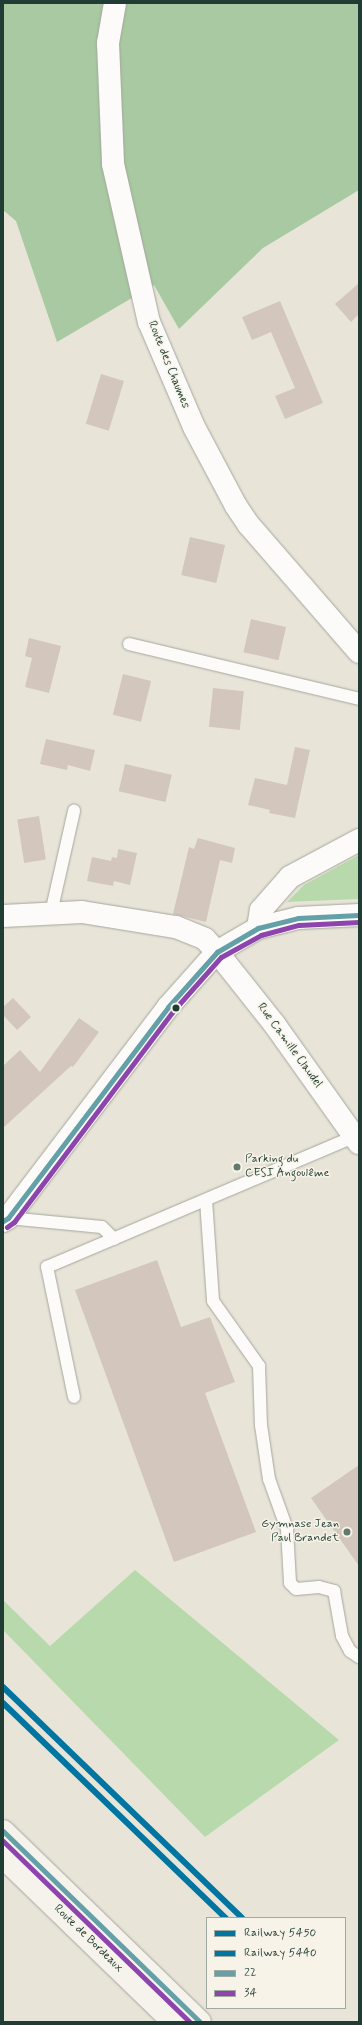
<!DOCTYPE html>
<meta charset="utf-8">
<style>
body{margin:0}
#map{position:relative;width:362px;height:2025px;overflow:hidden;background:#e8e5d8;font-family:Mynerve,sans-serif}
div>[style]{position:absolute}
.green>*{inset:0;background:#b8d9ab}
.forest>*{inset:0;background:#a8c9a1}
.building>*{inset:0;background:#d3c6bc;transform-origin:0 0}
.roads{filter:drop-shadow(0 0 1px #a5a69e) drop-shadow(0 0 1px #a5a69e)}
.lane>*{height:12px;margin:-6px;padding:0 6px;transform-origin:6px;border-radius:6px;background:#fcfbf9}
.street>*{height:22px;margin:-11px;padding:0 11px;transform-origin:11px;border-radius:11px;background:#fcfbf9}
.secondary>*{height:22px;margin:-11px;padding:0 11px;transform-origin:11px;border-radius:11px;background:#f6f2ec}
.bus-1>*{height:5px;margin:-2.5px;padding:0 2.5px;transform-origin:2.5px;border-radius:2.5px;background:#63a0a7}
.bus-2>*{height:5px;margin:-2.5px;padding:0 2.5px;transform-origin:2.5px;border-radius:2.5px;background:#8e44ad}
.rail-1>*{height:6px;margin:-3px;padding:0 3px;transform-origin:3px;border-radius:3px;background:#0075a1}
.rail-2>*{height:6px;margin:-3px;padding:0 3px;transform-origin:3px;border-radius:3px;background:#0075a1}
.dots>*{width:11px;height:11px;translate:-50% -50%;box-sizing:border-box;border:2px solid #f7f3e8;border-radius:50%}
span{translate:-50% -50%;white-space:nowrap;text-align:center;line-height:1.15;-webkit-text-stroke:3px #f7f3e8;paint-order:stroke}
.street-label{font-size:12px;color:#1f3d34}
.poi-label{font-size:12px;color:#1f3d34}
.left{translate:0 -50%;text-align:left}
.right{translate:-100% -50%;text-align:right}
.frame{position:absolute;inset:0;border:4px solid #1f3d34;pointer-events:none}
.legend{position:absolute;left:206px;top:1917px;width:140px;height:92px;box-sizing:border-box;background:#f7f3e8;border:1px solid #a1aaa0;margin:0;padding:5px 7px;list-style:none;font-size:12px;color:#1f3d34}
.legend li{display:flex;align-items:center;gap:8px;height:20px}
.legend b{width:20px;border:1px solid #a1aaa0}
</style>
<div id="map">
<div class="green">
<div style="clip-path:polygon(359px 855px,359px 899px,287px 902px,304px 885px)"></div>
<div style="clip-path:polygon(135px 1570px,339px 1740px,205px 1837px,3px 1630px,3px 1600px,50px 1646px)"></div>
</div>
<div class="forest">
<div style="clip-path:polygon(3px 3px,359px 3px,359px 190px,263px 248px,179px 329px,154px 285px,57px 342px,16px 221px,3px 210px)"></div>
</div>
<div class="building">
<div style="clip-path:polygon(359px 283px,359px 314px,351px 322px,335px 304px)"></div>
<div style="clip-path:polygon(280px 301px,323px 403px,285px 419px,275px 396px,295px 388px,271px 332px,252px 340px,242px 317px)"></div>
<div style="left:101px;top:374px;width:24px;height:52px;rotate:17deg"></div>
<div style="left:190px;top:537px;width:36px;height:39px;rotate:13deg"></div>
<div style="left:251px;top:619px;width:36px;height:34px;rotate:13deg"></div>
<div style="clip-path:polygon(29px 638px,61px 646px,49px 693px,25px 687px,32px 658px,25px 656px)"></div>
<div style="left:123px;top:674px;width:29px;height:42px;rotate:14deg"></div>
<div style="left:213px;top:688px;width:31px;height:39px;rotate:6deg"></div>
<div style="clip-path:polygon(46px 739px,95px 750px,90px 771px,68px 765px,67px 770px,40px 764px)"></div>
<div style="clip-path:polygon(295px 747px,310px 750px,295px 818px,269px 813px,270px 810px,248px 805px,255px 778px,287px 785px)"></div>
<div style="left:125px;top:764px;width:48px;height:28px;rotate:13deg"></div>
<div style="left:39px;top:816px;width:44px;height:22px;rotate:81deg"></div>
<div style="clip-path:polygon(198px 838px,235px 848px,232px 863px,220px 860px,206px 922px,173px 914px,189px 847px,194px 849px)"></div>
<div style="clip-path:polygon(118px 849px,137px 853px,130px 885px,114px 881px,113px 886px,87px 881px,92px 857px,111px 861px,112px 857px,117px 858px)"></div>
<div style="clip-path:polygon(13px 998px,31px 1017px,17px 1030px,3px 1015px,3px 1007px)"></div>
<div style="clip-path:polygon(79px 1018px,99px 1032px,73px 1067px,71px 1066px,3px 1128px,3px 1066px,20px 1050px,40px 1072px)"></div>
<div style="clip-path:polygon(157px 1260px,181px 1327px,210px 1317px,235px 1382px,205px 1393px,256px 1532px,174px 1562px,75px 1290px)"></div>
<div style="clip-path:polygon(359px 1465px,359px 1566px,311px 1498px)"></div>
</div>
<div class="roads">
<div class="lane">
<div style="left:129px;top:644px;width:236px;rotate:13.4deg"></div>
<div style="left:51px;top:913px;width:105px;rotate:-77.3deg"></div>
<div style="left:206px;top:1200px;width:101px;rotate:86deg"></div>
<div style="left:213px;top:1301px;width:80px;rotate:54.7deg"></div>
<div style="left:259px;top:1366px;width:59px;rotate:88.1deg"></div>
<div style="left:261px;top:1425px;width:55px;rotate:81.6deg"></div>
<div style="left:269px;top:1479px;width:53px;rotate:70.2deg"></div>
<div style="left:287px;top:1529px;width:54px;rotate:86.8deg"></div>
<div style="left:290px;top:1583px;width:8px;rotate:45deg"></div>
<div style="left:296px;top:1589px;width:23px;rotate:-5deg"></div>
<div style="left:319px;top:1587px;width:16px;rotate:15deg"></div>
<div style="left:334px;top:1591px;width:46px;rotate:79.9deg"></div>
<div style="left:342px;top:1636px;width:17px;rotate:62deg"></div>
<div style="left:350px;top:1651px;width:11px;rotate:34deg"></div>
<div style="left:8px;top:1218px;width:94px;rotate:5.5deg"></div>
<div style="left:102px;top:1227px;width:17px;rotate:45deg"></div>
<div style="left:74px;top:1397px;width:133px;rotate:-101.7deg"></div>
<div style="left:47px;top:1267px;width:335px;rotate:-23deg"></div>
</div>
<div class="street">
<div style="left:115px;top:3px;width:41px;rotate:99.9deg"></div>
<div style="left:108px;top:43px;width:121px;rotate:87.6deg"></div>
<div style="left:113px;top:164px;width:162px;rotate:77.2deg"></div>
<div style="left:149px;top:322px;width:114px;rotate:66.8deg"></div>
<div style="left:194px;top:427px;width:89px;rotate:62deg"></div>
<div style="left:236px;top:506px;width:23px;rotate:56deg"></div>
<div style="left:249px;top:525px;width:168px;rotate:49.1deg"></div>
<div style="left:3px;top:916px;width:79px;rotate:-2.9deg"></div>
<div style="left:82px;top:912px;width:95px;rotate:9.1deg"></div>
<div style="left:176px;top:927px;width:31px;rotate:22deg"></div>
<div style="left:205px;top:939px;width:18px;rotate:47deg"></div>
<div style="left:217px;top:952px;width:93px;rotate:51.5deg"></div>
<div style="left:275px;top:1025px;width:145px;rotate:54.6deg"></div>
<div style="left:258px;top:928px;width:18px;rotate:-81deg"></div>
<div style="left:261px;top:910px;width:44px;rotate:-48.7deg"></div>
<div style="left:290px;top:877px;width:78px;rotate:-28.2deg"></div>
<div style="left:3px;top:1221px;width:6px;rotate:-31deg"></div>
<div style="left:8px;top:1218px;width:265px;rotate:-52.8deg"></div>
<div style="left:168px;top:1007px;width:74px;rotate:-48.3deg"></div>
<div style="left:217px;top:952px;width:48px;rotate:-30.3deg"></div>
<div style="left:258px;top:928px;width:41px;rotate:-14deg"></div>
<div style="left:298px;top:918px;width:61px;rotate:-2.8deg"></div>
</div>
<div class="secondary">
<div style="left:3px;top:1831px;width:274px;rotate:44.1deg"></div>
<div style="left:3px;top:1857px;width:237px;rotate:44.1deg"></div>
</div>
</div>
<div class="bus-1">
<div style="left:3px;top:1221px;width:6px;rotate:-31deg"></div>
<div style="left:8px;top:1218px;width:265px;rotate:-52.8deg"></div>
<div style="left:168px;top:1007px;width:74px;rotate:-48.3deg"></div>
<div style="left:217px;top:952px;width:48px;rotate:-30.3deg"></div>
<div style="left:258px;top:928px;width:41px;rotate:-14deg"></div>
<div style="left:298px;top:918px;width:61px;rotate:-2.8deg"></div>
<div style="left:3px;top:1831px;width:274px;rotate:44.1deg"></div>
</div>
<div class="bus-2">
<div style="left:7px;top:1227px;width:9px;rotate:-36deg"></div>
<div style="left:14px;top:1222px;width:264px;rotate:-53deg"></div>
<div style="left:173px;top:1011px;width:72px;rotate:-48.4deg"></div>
<div style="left:221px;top:957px;width:46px;rotate:-28.8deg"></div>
<div style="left:261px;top:935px;width:39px;rotate:-15deg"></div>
<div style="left:299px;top:925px;width:60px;rotate:-2.9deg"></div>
<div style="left:3px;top:1841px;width:260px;rotate:44.1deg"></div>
</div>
<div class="rail-1">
<div style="left:3px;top:1687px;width:332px;rotate:44deg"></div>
</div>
<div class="rail-2">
<div style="left:3px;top:1703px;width:310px;rotate:44deg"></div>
</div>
<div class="dots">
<div style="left:176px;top:1008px;background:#1f3d34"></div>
<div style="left:237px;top:1167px;background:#65786d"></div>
<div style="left:347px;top:1532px;background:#65786d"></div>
</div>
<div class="street-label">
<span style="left:168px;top:365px;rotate:68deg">Route des Chaumes</span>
<span style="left:289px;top:1046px;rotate:54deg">Rue Camille Claudel</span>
<span style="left:88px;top:1939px;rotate:44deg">Route de Bordeaux</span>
</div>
<div class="poi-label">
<span class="left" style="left:245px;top:1167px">Parking du<br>CESI Angoulême</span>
<span class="right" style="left:339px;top:1532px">Gymnase Jean<br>Paul Brandet</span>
</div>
<div class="frame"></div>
<ul class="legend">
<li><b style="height:5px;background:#0075a1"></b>Railway 5450</li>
<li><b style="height:5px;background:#0075a1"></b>Railway 5440</li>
<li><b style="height:5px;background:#63a0a7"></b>22</li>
<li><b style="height:5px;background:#8e44ad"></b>34</li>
</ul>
</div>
